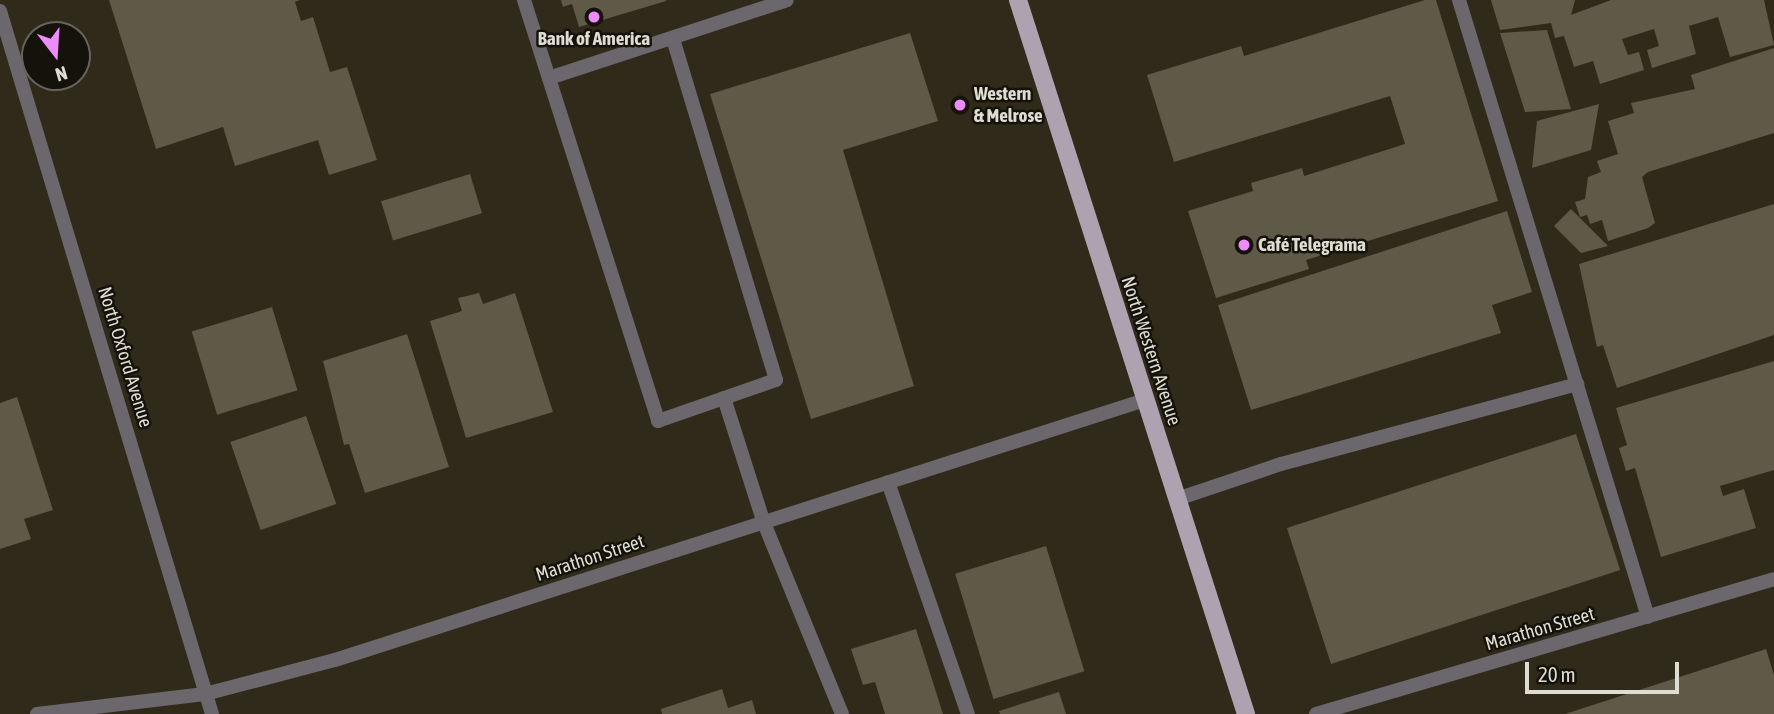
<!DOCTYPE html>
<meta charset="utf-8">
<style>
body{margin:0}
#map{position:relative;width:1774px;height:714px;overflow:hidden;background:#2f2a19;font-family:"Asap Condensed",sans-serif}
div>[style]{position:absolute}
.building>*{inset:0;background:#5f5947;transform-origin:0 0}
.service>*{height:14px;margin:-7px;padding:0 7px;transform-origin:7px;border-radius:7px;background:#6c666d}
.minor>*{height:14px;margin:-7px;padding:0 7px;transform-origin:7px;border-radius:7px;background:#6c666d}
.primary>*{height:18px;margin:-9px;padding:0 9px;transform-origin:9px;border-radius:9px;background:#afa2b0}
.dots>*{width:19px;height:19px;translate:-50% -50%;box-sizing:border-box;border:4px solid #15120b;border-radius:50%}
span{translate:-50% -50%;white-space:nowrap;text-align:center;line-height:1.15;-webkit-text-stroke:5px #15120b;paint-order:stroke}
.poi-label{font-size:19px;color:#dfdcd2;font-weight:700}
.left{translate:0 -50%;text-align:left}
.street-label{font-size:19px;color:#dfdcd2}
.north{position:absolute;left:21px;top:21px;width:70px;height:70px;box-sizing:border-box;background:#15120b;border:2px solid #66635b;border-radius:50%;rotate:163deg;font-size:19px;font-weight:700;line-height:28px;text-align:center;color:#dfdcd2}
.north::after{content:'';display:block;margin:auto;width:24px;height:32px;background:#ed8cf9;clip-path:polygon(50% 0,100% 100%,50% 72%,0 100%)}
.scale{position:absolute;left:1525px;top:662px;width:154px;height:32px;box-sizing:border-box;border:4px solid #dfdcd2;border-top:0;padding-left:9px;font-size:21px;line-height:24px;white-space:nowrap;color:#dfdcd2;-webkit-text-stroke:5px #15120b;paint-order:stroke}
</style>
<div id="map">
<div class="building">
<div style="clip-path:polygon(109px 0,300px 0,295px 2px,301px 21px,313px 17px,330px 72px,347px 67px,377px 160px,329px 175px,318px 140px,235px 166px,223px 127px,156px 149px)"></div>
<div style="clip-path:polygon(561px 0,666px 0,666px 1px,579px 27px,572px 4px,563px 7px)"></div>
<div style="clip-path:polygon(1425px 0,1436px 0,1498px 201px,1306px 260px,1309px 269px,1216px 298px,1188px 211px,1253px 191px,1251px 183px,1302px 168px,1304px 176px,1405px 144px,1390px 96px,1174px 162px,1147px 75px,1241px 46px,1244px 56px)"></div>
<div style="clip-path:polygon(1491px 0,1575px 0,1571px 15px,1611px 0,1764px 0,1774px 45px,1730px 57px,1718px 17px,1689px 26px,1696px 54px,1652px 68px,1647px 50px,1659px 46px,1654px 29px,1622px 39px,1628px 55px,1639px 52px,1644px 70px,1600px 84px,1593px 61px,1574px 67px,1564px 36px,1555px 38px,1551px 23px,1500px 30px)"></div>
<div style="clip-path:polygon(1547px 30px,1571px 109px,1525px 112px,1500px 33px)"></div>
<div style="clip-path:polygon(910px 33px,938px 121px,843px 150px,914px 386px,811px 419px,710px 94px)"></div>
<div style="clip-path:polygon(1774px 48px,1774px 133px,1648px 172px,1642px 177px,1655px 223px,1648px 228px,1608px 241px,1602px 220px,1590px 224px,1587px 215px,1580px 217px,1575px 202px,1585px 199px,1588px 177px,1601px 172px,1597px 161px,1618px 154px,1608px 121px,1634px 113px,1631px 103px,1695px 89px,1691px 75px)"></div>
<div style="clip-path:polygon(1599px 104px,1591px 150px,1532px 168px,1537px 121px)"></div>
<div style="left:470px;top:174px;width:41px;height:93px;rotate:73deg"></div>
<div style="clip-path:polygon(1774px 204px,1774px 335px,1617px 388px,1603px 345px,1597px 347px,1579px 264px)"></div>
<div style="clip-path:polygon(1571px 209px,1608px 246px,1581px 253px,1554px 226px)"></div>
<div style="clip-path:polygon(1507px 211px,1532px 292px,1492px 305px,1501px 333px,1251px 410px,1218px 305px)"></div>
<div style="clip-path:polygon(479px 293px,483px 304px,515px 293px,553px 412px,466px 438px,430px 321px,462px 311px,458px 298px)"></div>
<div style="left:272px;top:307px;width:87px;height:84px;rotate:73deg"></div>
<div style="clip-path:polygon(407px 334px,449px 467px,365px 493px,349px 444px,344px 445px,323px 361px)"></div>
<div style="clip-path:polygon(1774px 361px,1774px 470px,1720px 486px,1723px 496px,1744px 489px,1756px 528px,1661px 557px,1635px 468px,1626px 471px,1619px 448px,1627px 445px,1616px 408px)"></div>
<div style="clip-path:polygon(17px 397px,53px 510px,24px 519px,31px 539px,0 549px,0 403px)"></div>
<div style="left:306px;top:416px;width:93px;height:80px;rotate:71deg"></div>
<div style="left:1576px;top:434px;width:143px;height:304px;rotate:72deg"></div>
<div style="left:1046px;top:546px;width:131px;height:95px;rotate:73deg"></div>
<div style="clip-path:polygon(916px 629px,943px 714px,885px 714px,875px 682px,863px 685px,851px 649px)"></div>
<div style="clip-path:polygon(1766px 649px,1774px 675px,1774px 714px,1565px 714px)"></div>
<div style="clip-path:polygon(722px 689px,728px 708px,752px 700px,756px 714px,662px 714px,661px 709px)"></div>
<div style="clip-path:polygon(1059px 692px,1066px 714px,1000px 714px,999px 711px)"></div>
</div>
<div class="service">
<div style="left:524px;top:0;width:442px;rotate:72.3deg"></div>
<div style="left:658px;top:421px;width:125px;rotate:-19.2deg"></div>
<div style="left:776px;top:380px;width:357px;rotate:-106.8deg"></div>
<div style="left:1459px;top:0;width:645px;rotate:72.97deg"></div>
<div style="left:549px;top:78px;width:250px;rotate:-18.1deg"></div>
<div style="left:724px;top:398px;width:131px;rotate:72.3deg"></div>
<div style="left:764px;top:523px;width:206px;rotate:67.8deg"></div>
<div style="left:888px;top:482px;width:245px;rotate:71deg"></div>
<div style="left:1177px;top:499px;width:110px;rotate:-18.6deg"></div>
<div style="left:1281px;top:464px;width:307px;rotate:-15.1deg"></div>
</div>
<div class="minor">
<div style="left:0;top:11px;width:734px;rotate:73.22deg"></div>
<div style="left:37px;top:714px;width:169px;rotate:-6.8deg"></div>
<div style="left:205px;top:694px;width:134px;rotate:-14.7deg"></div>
<div style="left:335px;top:660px;width:851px;rotate:-17.8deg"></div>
<div style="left:1316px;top:714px;width:477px;rotate:-16.4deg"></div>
</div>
<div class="primary">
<div style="left:1018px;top:0;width:750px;rotate:72.29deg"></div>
</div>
<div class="dots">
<div style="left:594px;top:17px;background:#ed8cf9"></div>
<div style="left:960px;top:105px;background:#ed8cf9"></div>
<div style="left:1244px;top:245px;background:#ed8cf9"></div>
</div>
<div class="poi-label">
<span style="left:594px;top:39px">Bank of America</span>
<span class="left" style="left:974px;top:105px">Western<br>&amp; Melrose</span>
<span class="left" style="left:1258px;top:245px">Café Telegrama</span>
</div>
<div class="street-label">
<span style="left:1151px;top:351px;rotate:72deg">North Western Avenue</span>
<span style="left:125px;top:357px;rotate:73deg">North Oxford Avenue</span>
<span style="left:590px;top:558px;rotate:-18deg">Marathon Street</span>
<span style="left:1540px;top:629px;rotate:-16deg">Marathon Street</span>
</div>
<div class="north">N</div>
<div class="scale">20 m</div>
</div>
